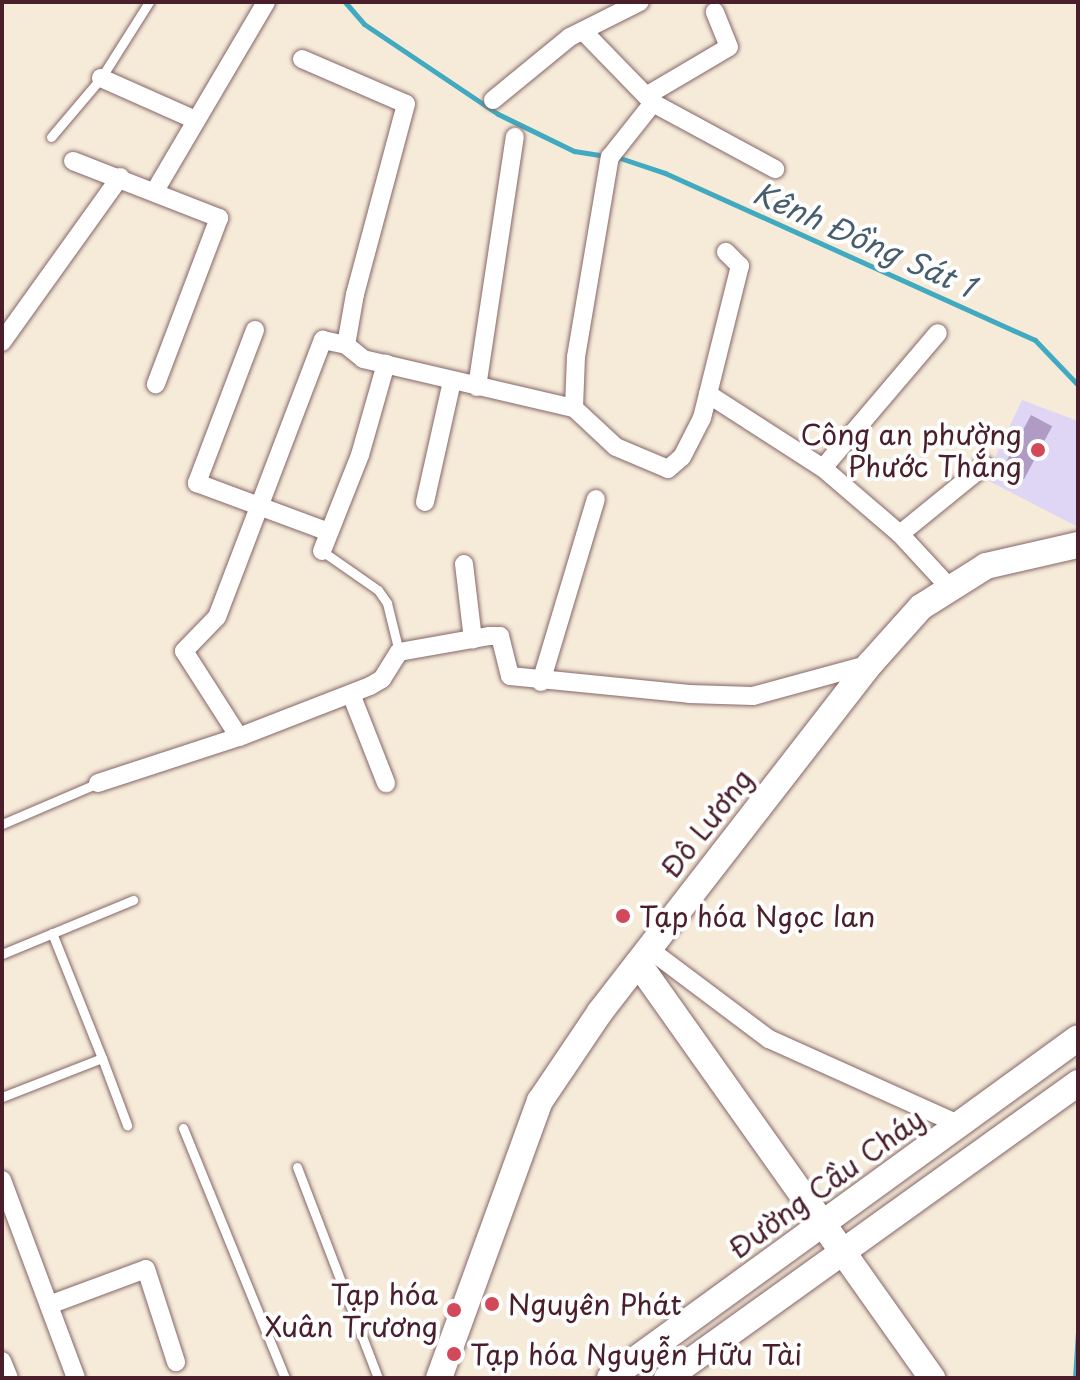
<!DOCTYPE html>
<meta charset="utf-8">
<style>
body{margin:0}
#map{position:relative;width:1080px;height:1380px;overflow:hidden;background:#f6ebd9;font-family:"Playpen Sans",sans-serif}
div>[style]{position:absolute}
.built>*{inset:0;background:#dfd5f5}
.stream>*{height:5px;margin:-2.5px;padding:0 2.5px;transform-origin:2.5px;border-radius:2.5px;background:#41aac0}
.building>*{inset:0;background:#b09bc5;transform-origin:0 0}
.roads{filter:drop-shadow(0 0 2px #866668) drop-shadow(0 0 2px #866668)}
.lane>*{height:9px;margin:-4.5px;padding:0 4.5px;transform-origin:4.5px;border-radius:4.5px;background:#fff}
.street>*{height:18px;margin:-9px;padding:0 9px;transform-origin:9px;border-radius:9px;background:#fff}
.secondary>*{height:26px;margin:-13px;padding:0 13px;transform-origin:13px;border-radius:13px;background:#fff}
.dots>*{width:22px;height:22px;translate:-50% -50%;box-sizing:border-box;border:4px solid #fff;border-radius:50%}
span{translate:-50% -50%;white-space:nowrap;text-align:center;line-height:1.15;-webkit-text-stroke:8px #fff;paint-order:stroke}
.poi-label{font-size:28px;color:#4a1f2b}
.right{translate:-100% -50%;text-align:right}
.left{translate:0 -50%;text-align:left}
.street-label{font-size:28px;color:#4a1f2b}
.water-label{font-size:30px;color:#465e6e;font-style:italic}
.frame{position:absolute;inset:0;border:4px solid #4a1f2b;pointer-events:none}
</style>
<div id="map">
<div class="built">
<div style="clip-path:polygon(1022px 400px,1078px 421px,1078px 527px,985px 479px)"></div>
</div>
<div class="stream">
<div style="left:345px;top:2px;width:29px;rotate:49deg"></div>
<div style="left:364px;top:24px;width:161px;rotate:33.9deg"></div>
<div style="left:498px;top:114px;width:85px;rotate:26deg"></div>
<div style="left:574px;top:151px;width:32px;rotate:9deg"></div>
<div style="left:617px;top:157px;width:51px;rotate:18.4deg"></div>
<div style="left:665px;top:173px;width:406px;rotate:24.3deg"></div>
<div style="left:1035px;top:340px;width:62px;rotate:46.3deg"></div>
<div style="left:1075px;top:1378px;width:47px;rotate:-86.3deg"></div>
</div>
<div class="building">
<div style="left:1031px;top:415px;width:24px;height:60px;rotate:28deg"></div>
</div>
<div class="roads">
<div class="lane">
<div style="left:51px;top:137px;width:77px;rotate:-49.7deg"></div>
<div style="left:101px;top:78px;width:90px;rotate:-57.7deg"></div>
<div style="left:322px;top:551px;width:68px;rotate:34.9deg"></div>
<div style="left:378px;top:590px;width:16px;rotate:55deg"></div>
<div style="left:387px;top:603px;width:50px;rotate:76.2deg"></div>
<div style="left:2px;top:824px;width:104px;rotate:-23.1deg"></div>
<div style="left:52px;top:933px;width:135px;rotate:68.2deg"></div>
<div style="left:2px;top:954px;width:142px;rotate:-22.4deg"></div>
<div style="left:2px;top:1097px;width:107px;rotate:-21.3deg"></div>
<div style="left:102px;top:1058px;width:72px;rotate:69.5deg"></div>
<div style="left:183px;top:1128px;width:270px;rotate:67.8deg"></div>
<div style="left:297px;top:1167px;width:226px;rotate:69deg"></div>
</div>
<div class="street">
<div style="left:583px;top:31px;width:100px;rotate:45.8deg"></div>
<div style="left:653px;top:103px;width:139px;rotate:28.4deg"></div>
<div style="left:302px;top:59px;width:113px;rotate:23.4deg"></div>
<div style="left:406px;top:104px;width:197px;rotate:105deg"></div>
<div style="left:355px;top:294px;width:52px;rotate:100deg"></div>
<div style="left:101px;top:78px;width:101px;rotate:24deg"></div>
<div style="left:646px;top:96px;width:96px;rotate:-30.6deg"></div>
<div style="left:729px;top:47px;width:38px;rotate:-112deg"></div>
<div style="left:493px;top:100px;width:99px;rotate:-39.3deg"></div>
<div style="left:570px;top:37px;width:78px;rotate:-26.6deg"></div>
<div style="left:73px;top:161px;width:157px;rotate:21.3deg"></div>
<div style="left:219px;top:218px;width:178px;rotate:110.8deg"></div>
<div style="left:156px;top:189px;width:217px;rotate:-59.5deg"></div>
<div style="left:255px;top:330px;width:164px;rotate:110.8deg"></div>
<div style="left:197px;top:483px;width:141px;rotate:20.4deg"></div>
<div style="left:2px;top:342px;width:203px;rotate:-54.4deg"></div>
<div style="left:477px;top:387px;width:253px;rotate:-81.4deg"></div>
<div style="left:708px;top:394px;width:137px;rotate:32.8deg"></div>
<div style="left:823px;top:468px;width:101px;rotate:40.6deg"></div>
<div style="left:900px;top:534px;width:72px;rotate:47.2deg"></div>
<div style="left:574px;top:408px;width:51px;rotate:-87.8deg"></div>
<div style="left:576px;top:357px;width:203px;rotate:-80.4deg"></div>
<div style="left:610px;top:157px;width:69px;rotate:-51.5deg"></div>
<div style="left:823px;top:468px;width:177px;rotate:-49.6deg"></div>
<div style="left:425px;top:502px;width:124px;rotate:-77.4deg"></div>
<div style="left:900px;top:534px;width:109px;rotate:-39.1deg"></div>
<div style="left:322px;top:551px;width:103px;rotate:-68.4deg"></div>
<div style="left:360px;top:455px;width:95px;rotate:-74.1deg"></div>
<div style="left:464px;top:564px;width:76px;rotate:83.2deg"></div>
<div style="left:541px;top:682px;width:191px;rotate:-73.3deg"></div>
<div style="left:351px;top:694px;width:96px;rotate:68.5deg"></div>
<div style="left:239px;top:737px;width:102px;rotate:-122.6deg"></div>
<div style="left:184px;top:651px;width:47px;rotate:-45.9deg"></div>
<div style="left:217px;top:617px;width:297px;rotate:-69.1deg"></div>
<div style="left:323px;top:340px;width:24px;rotate:12deg"></div>
<div style="left:346px;top:345px;width:22px;rotate:39deg"></div>
<div style="left:363px;top:359px;width:217px;rotate:13.1deg"></div>
<div style="left:574px;top:408px;width:57px;rotate:42.9deg"></div>
<div style="left:616px;top:447px;width:56px;rotate:22.9deg"></div>
<div style="left:668px;top:469px;width:18px;rotate:-41deg"></div>
<div style="left:682px;top:457px;width:44px;rotate:-62.9deg"></div>
<div style="left:702px;top:418px;width:157px;rotate:-76deg"></div>
<div style="left:740px;top:266px;width:20px;rotate:-135deg"></div>
<div style="left:98px;top:783px;width:148px;rotate:-18.1deg"></div>
<div style="left:239px;top:737px;width:141px;rotate:-21.3deg"></div>
<div style="left:370px;top:686px;width:14px;rotate:-30deg"></div>
<div style="left:382px;top:679px;width:32px;rotate:-58deg"></div>
<div style="left:399px;top:652px;width:91px;rotate:-10.1deg"></div>
<div style="left:489px;top:636px;width:11px"></div>
<div style="left:500px;top:636px;width:41px;rotate:76deg"></div>
<div style="left:510px;top:676px;width:180px;rotate:5.7deg"></div>
<div style="left:689px;top:694px;width:64px;rotate:1.8deg"></div>
<div style="left:753px;top:696px;width:121px;rotate:-15.3deg"></div>
<div style="left:649px;top:949px;width:150px;rotate:36.9deg"></div>
<div style="left:769px;top:1039px;width:209px;rotate:24.2deg"></div>
<div style="left:2px;top:1180px;width:211px;rotate:69.5deg"></div>
<div style="left:49px;top:1305px;width:103px;rotate:-20.4deg"></div>
<div style="left:146px;top:1269px;width:98px;rotate:72.1deg"></div>
<div style="left:2px;top:1361px;width:18px;rotate:68deg"></div>
</div>
<div class="secondary">
<div style="left:638px;top:963px;width:509px;rotate:54.68deg"></div>
<div style="left:439px;top:1378px;width:295px;rotate:-70deg"></div>
<div style="left:540px;top:1101px;width:107px;rotate:-56deg"></div>
<div style="left:600px;top:1012px;width:440px;rotate:-52.2deg"></div>
<div style="left:870px;top:664px;width:76px;rotate:-48.2deg"></div>
<div style="left:921px;top:607px;width:77px;rotate:-32.2deg"></div>
<div style="left:986px;top:566px;width:94px;rotate:-12.9deg"></div>
<div style="left:610px;top:1378px;width:578px;rotate:-36deg"></div>
<div style="left:667px;top:1378px;width:506px;rotate:-35.67deg"></div>
</div>
</div>
<div class="dots">
<div style="left:1038px;top:450px;background:#d1495b"></div>
<div style="left:623px;top:916px;background:#d1495b"></div>
<div style="left:492px;top:1304px;background:#d1495b"></div>
<div style="left:454px;top:1310px;background:#d1495b"></div>
<div style="left:454px;top:1354px;background:#d1495b"></div>
</div>
<div class="poi-label">
<span class="right" style="left:1022px;top:450px">Công an phường<br>Phước Thắng</span>
<span class="left" style="left:639px;top:916px">Tạp hóa Ngọc lan</span>
<span class="right" style="left:438px;top:1310px">Tạp hóa<br>Xuân Trương</span>
<span class="left" style="left:508px;top:1304px">Nguyên Phát</span>
<span class="left" style="left:470px;top:1354px">Tạp hóa Nguyễn Hữu Tài</span>
</div>
<div class="street-label">
<span style="left:706px;top:823px;rotate:-52deg">Đô Lương</span>
<span style="left:826px;top:1183px;rotate:-36deg">Đường Cầu Cháy</span>
</div>
<div class="water-label">
<span style="left:864px;top:239px;rotate:24deg">Kênh Đồng Sát 1</span>
</div>
<div class="frame"></div>
</div>
